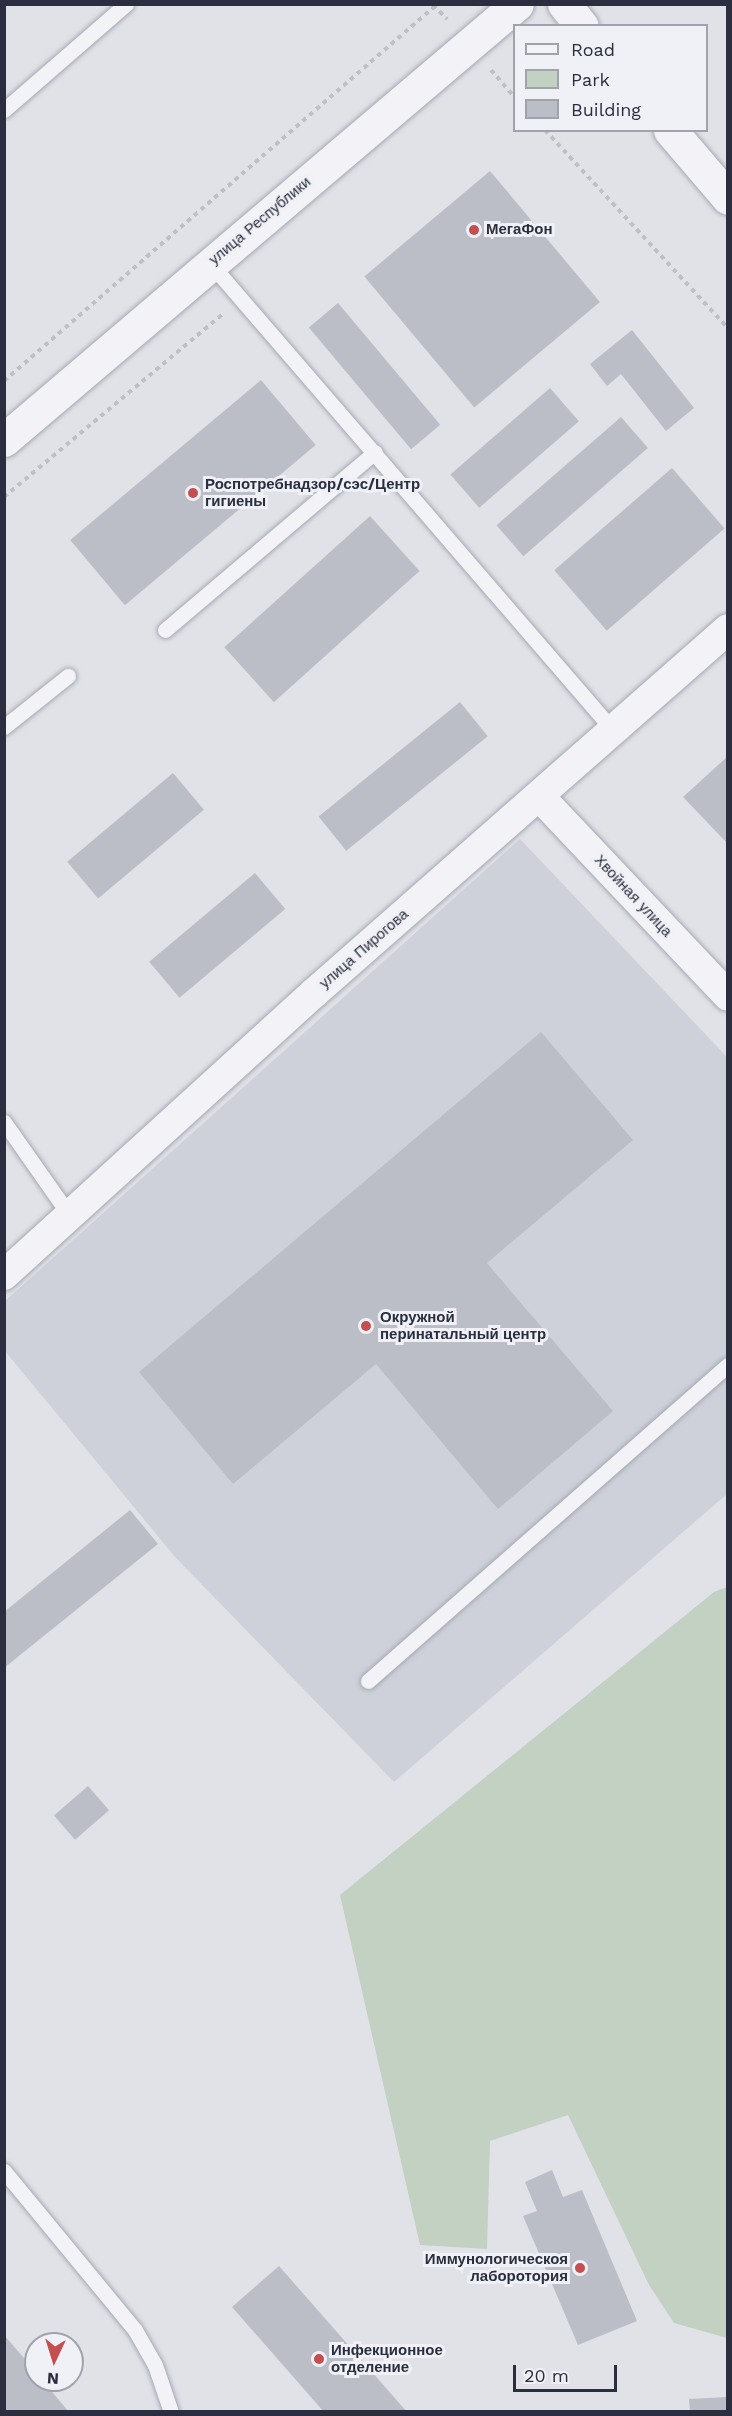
<!DOCTYPE html>
<meta charset="utf-8">
<style>
body{margin:0}
#map{position:relative;width:732px;height:2416px;overflow:hidden;background:#e0e2e8;font-family:"Work Sans",sans-serif}
div>[style]{position:absolute}
.built>*{inset:0;background:#ced1da}
.green>*{inset:0;background:#c3d1c2}
.building>*{inset:0;background:#bbbdc7;transform-origin:0 0}
.path>*{height:4px;margin-top:-2px;transform-origin:0;background:repeating-linear-gradient(90deg,#bfc0c7 0 4.5px,transparent 0 9px)}
.roads{filter:drop-shadow(0 0 2px #a6a8b2) drop-shadow(0 0 2px #a6a8b2)}
.service>*{height:15px;margin:-7.5px;padding:0 7.5px;transform-origin:7.5px;border-radius:7.5px;background:#f3f3f7}
.minor>*{height:30px;margin:-15px;padding:0 15px;transform-origin:15px;border-radius:15px;background:#f3f3f7}
.tertiary>*{height:33px;margin:-16.5px;padding:0 16.5px;transform-origin:16.5px;border-radius:16.5px;background:#f3f3f7}
.dots>*{width:16px;height:16px;translate:-50% -50%;box-sizing:border-box;border:3px solid #f0f1f6;border-radius:50%}
span{translate:-50% -50%;white-space:nowrap;text-align:center;line-height:1.15;-webkit-text-stroke:6px #f0f1f6;paint-order:stroke}
.street-label{font-size:15px;color:#2a2e3e}
.poi-label{font-size:15px;color:#2a2e3e;font-weight:700}
.left{translate:0 -50%;text-align:left}
.right{translate:-100% -50%;text-align:right}
.frame{position:absolute;inset:0;border:6px solid #2a2e3e;pointer-events:none}
.legend{position:absolute;left:513px;top:24px;width:195px;height:108px;box-sizing:border-box;background:#f0f1f6;border:2px solid #a1a3ac;margin:0;padding:8px 10px;list-style:none;font-size:18px;color:#2a2e3e}
.legend li{display:flex;align-items:center;gap:12px;height:30px}
.legend b{width:30px;border:2px solid #a1a3ac}
.north{position:absolute;left:24px;top:2332px;width:60px;height:60px;box-sizing:border-box;background:#f0f1f6;border:2px solid #a1a3ac;border-radius:50%;rotate:184deg;font-size:16px;font-weight:700;line-height:24px;text-align:center;color:#2a2e3e}
.north::after{content:'';display:block;margin:auto;width:21px;height:27px;background:#c44f4e;clip-path:polygon(50% 0,100% 100%,50% 72%,0 100%)}
.scale{position:absolute;left:513px;top:2365px;width:104px;height:27px;box-sizing:border-box;border:3px solid #2a2e3e;border-top:0;padding-left:8px;font-size:18px;line-height:21px;white-space:nowrap;color:#2a2e3e;-webkit-text-stroke:4px #f0f1f6;paint-order:stroke}
</style>
<div id="map">
<div class="built">
<div style="clip-path:polygon(520px 839px,727px 1057px,727px 1494px,394px 1782px,176px 1558px,5px 1351px,4px 1302px)"></div>
</div>
<div class="green">
<div style="clip-path:polygon(727px 1587px,728px 1587px,727px 2338px,674px 2323px,649px 2285px,568px 2115px,490px 2141px,487px 2249px,420px 2245px,340px 1895px,714px 1592px)"></div>
</div>
<div class="building">
<div style="left:490px;top:171px;width:171px;height:164px;rotate:50deg"></div>
<div style="left:338px;top:303px;width:159px;height:38px;rotate:50deg"></div>
<div style="clip-path:polygon(632px 330px,694px 408px,666px 431px,621px 374px,607px 386px,590px 364px)"></div>
<div style="left:261px;top:380px;width:85px;height:249px;rotate:50deg"></div>
<div style="left:550px;top:388px;width:44px;height:132px;rotate:49deg"></div>
<div style="left:621px;top:417px;width:41px;height:165px;rotate:49deg"></div>
<div style="left:672px;top:468px;width:80px;height:156px;rotate:49deg"></div>
<div style="left:370px;top:516px;width:74px;height:196px;rotate:48deg"></div>
<div style="left:460px;top:702px;width:44px;height:182px;rotate:51deg"></div>
<div style="clip-path:polygon(728px 756px,728px 844px,683px 797px)"></div>
<div style="left:173px;top:773px;width:48px;height:138px;rotate:50deg"></div>
<div style="left:255px;top:873px;width:47px;height:138px;rotate:50deg"></div>
<div style="clip-path:polygon(541px 1032px,633px 1140px,487px 1263px,613px 1411px,498px 1509px,376px 1364px,233px 1484px,139px 1372px)"></div>
<div style="clip-path:polygon(130px 1510px,158px 1544px,4px 1668px,4px 1612px)"></div>
<div style="left:88px;top:1786px;width:32px;height:45px;rotate:49deg"></div>
<div style="clip-path:polygon(552px 2170px,563px 2197px,582px 2190px,637px 2321px,578px 2345px,523px 2216px,537px 2211px,525px 2182px)"></div>
<div style="clip-path:polygon(279px 2266px,407px 2412px,324px 2412px,232px 2307px)"></div>
<div style="clip-path:polygon(4px 2335px,36px 2372px,36px 2380px,42px 2380px,69px 2412px,4px 2412px)"></div>
<div style="clip-path:polygon(728px 2397px,728px 2412px,690px 2412px,689px 2399px)"></div>
</div>
<div class="path">
<div style="left:433px;top:5px;width:20px;rotate:45deg"></div>
<div style="left:491px;top:70px;width:35px;rotate:49deg"></div>
<div style="left:545px;top:130px;width:270px;rotate:47.3deg"></div>
<div style="left:4px;top:381px;width:571px;rotate:-41.03deg"></div>
<div style="left:4px;top:497px;width:284px;rotate:-39.9deg"></div>
</div>
<div class="roads">
<div class="service">
<div style="left:4px;top:110px;width:162px;rotate:-41deg"></div>
<div style="left:210px;top:263px;width:615px;rotate:49.22deg"></div>
<div style="left:165px;top:630px;width:275px;rotate:-40.3deg"></div>
<div style="left:4px;top:727px;width:82px;rotate:-38.6deg"></div>
<div style="left:4px;top:1122px;width:115px;rotate:54.9deg"></div>
<div style="left:368px;top:1681px;width:479px;rotate:-41.3deg"></div>
<div style="left:4px;top:2171px;width:206px;rotate:50.5deg"></div>
<div style="left:135px;top:2330px;width:40px;rotate:60.3deg"></div>
<div style="left:155px;top:2365px;width:50px;rotate:71.2deg"></div>
</div>
<div class="minor">
<div style="left:539px;top:796px;width:275px;rotate:46.6deg"></div>
<div style="left:4px;top:1275px;width:419px;rotate:-42.3deg"></div>
<div style="left:314px;top:993px;width:551px;rotate:-41.32deg"></div>
</div>
<div class="tertiary">
<div style="left:564px;top:4px;width:28px;rotate:51deg"></div>
<div style="left:670px;top:130px;width:89px;rotate:49.5deg"></div>
<div style="left:4px;top:440px;width:673px;rotate:-40.36deg"></div>
</div>
</div>
<div class="dots">
<div style="left:474px;top:230px;background:#c44f4e"></div>
<div style="left:193px;top:493px;background:#c44f4e"></div>
<div style="left:366px;top:1326px;background:#c44f4e"></div>
<div style="left:580px;top:2268px;background:#c44f4e"></div>
<div style="left:319px;top:2359px;background:#c44f4e"></div>
</div>
<div class="street-label">
<span style="left:260px;top:221px;rotate:-40deg">улица Республики</span>
<span style="left:633px;top:896px;rotate:47deg">Хвойная улица</span>
<span style="left:364px;top:949px;rotate:-41deg">улица Пирогова</span>
</div>
<div class="poi-label">
<span class="left" style="left:486px;top:230px">МегаФон</span>
<span class="left" style="left:205px;top:493px">Роспотребнадзор/сэс/Центр<br>гигиены</span>
<span class="left" style="left:380px;top:1326px">Окружной<br>перинатальный центр</span>
<span class="right" style="left:568px;top:2268px">Иммунологическоя<br>лаборотория</span>
<span class="left" style="left:331px;top:2359px">Инфекционное<br>отделение</span>
</div>
<div class="frame"></div>
<ul class="legend">
<li><b style="height:8px;background:#f3f3f7"></b>Road</li>
<li><b style="height:16px;background:#c3d1c2"></b>Park</li>
<li><b style="height:16px;background:#bbbdc7"></b>Building</li>
</ul>
<div class="north">N</div>
<div class="scale">20 m</div>
</div>
